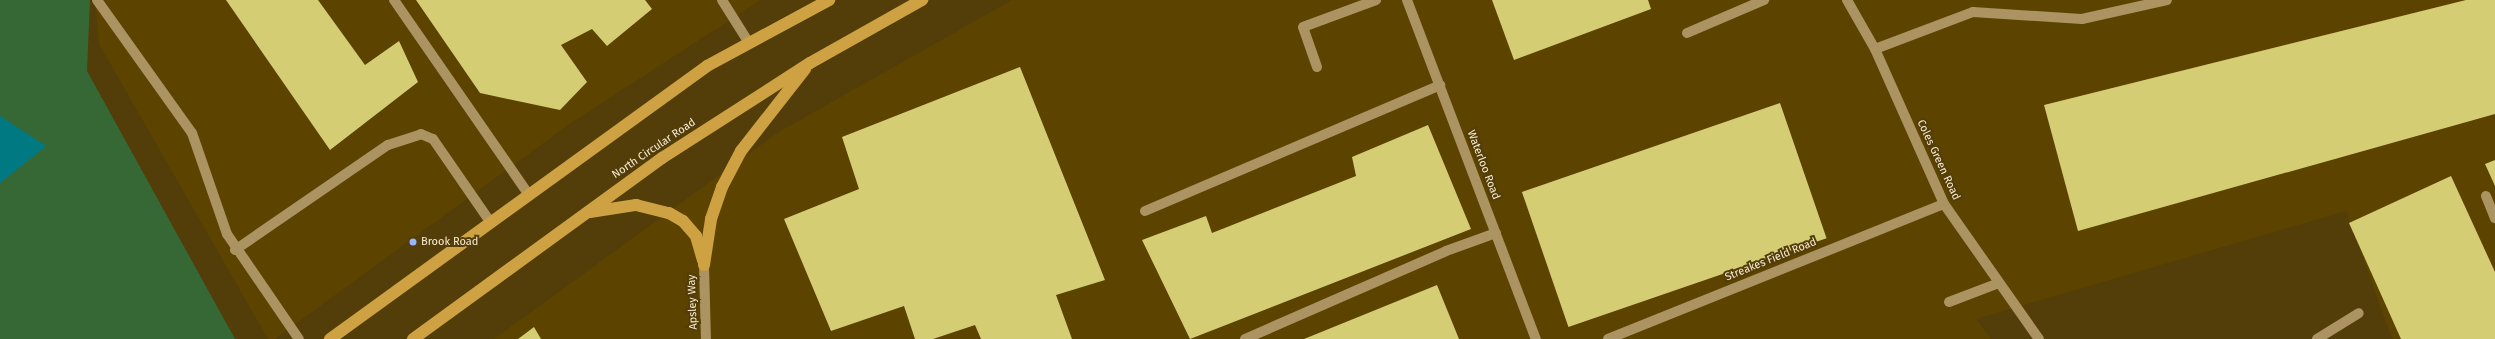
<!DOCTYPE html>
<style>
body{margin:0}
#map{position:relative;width:2495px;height:339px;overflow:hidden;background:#533d08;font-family:"Fira Sans",sans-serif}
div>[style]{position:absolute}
.built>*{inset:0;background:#5c4300}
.green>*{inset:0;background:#366836}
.water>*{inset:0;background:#007982}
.building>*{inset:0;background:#d5cd74;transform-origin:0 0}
.minor>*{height:10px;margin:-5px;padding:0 5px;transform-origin:5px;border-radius:5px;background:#ab9362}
.highway>*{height:12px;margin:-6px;padding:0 6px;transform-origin:6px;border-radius:6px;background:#cea242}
.dots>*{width:11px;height:11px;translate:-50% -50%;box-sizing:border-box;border:2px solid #533d08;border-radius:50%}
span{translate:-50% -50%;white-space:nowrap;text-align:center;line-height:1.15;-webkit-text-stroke:4px #533d08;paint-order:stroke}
.street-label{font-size:11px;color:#f8ebd1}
.poi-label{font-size:11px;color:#f8ebd1}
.left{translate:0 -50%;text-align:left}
</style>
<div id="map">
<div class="built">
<div style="clip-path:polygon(95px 0,761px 0,571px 123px,275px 339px,268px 339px,99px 44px)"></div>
<div style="clip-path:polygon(1012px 0,2495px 0,2495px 339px,2392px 339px,2346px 211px,1976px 319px,1991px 339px,494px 339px,777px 133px)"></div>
</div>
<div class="green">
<div style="clip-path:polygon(0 0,90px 0,87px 71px,235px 339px,0 339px)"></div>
</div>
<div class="water">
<div style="clip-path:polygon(0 116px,46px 146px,0 183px)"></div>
</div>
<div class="building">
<div style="clip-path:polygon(226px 0,318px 0,365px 65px,399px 41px,418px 82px,330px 150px)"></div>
<div style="clip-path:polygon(416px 0,645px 0,652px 9px,607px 46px,592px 29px,561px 45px,587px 82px,560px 110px,480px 93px)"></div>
<div style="clip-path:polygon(1492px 0,1648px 0,1651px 9px,1514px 60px)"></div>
<div style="clip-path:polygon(2466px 0,2495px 0,2495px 114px,2078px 231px,2044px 105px)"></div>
<div style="clip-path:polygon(1020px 67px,1105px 280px,1056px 295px,1072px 339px,981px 339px,975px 325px,933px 339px,915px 339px,904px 306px,831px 331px,784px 219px,859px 189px,842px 137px)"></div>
<div style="left:1780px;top:103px;width:143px;height:273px;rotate:71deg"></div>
<div style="clip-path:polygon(1428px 125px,1471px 229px,1190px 339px,1142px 240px,1206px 216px,1212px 233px,1356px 176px,1352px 157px)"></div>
<div style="clip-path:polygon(2495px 160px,2495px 186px,2485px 164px)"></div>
<div style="clip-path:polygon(2451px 176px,2495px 272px,2495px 339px,2401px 339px,2349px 223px)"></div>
<div style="clip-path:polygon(1437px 285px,1459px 339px,1304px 339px)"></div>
<div style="clip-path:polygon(534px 327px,541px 339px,518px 339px)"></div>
</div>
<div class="minor">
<div style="left:97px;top:0;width:163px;rotate:54.5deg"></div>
<div style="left:192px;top:133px;width:107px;rotate:70.9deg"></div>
<div style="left:227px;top:234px;width:127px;rotate:55.6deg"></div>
<div style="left:394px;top:0;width:237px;rotate:55.3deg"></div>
<div style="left:722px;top:0;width:51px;rotate:57.9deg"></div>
<div style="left:1407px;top:0;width:363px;rotate:69.2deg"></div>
<div style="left:1847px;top:0;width:56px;rotate:60.3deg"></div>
<div style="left:1875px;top:49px;width:170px;rotate:66deg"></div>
<div style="left:1944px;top:204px;width:165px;rotate:54.9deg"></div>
<div style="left:1687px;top:33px;width:84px;rotate:-23.2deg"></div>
<div style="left:1875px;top:49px;width:105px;rotate:-20.7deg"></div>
<div style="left:1973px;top:12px;width:109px;rotate:3.7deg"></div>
<div style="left:2082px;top:19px;width:87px;rotate:-12.6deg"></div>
<div style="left:1317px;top:67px;width:42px;rotate:-109.3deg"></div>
<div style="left:1303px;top:27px;width:78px;rotate:-20.3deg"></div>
<div style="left:2486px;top:196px;width:24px;rotate:68deg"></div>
<div style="left:1145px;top:211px;width:321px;rotate:-23.1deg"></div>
<div style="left:235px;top:250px;width:186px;rotate:-34.5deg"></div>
<div style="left:388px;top:145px;width:35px;rotate:-18deg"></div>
<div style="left:421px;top:134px;width:13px;rotate:23deg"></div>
<div style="left:433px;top:139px;width:102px;rotate:55.4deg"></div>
<div style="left:704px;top:265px;width:74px;rotate:88.5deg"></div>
<div style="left:1949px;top:302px;width:53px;rotate:-20.8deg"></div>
<div style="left:1245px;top:339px;width:219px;rotate:-23.6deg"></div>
<div style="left:1446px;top:251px;width:53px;rotate:-19.8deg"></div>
<div style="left:1608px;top:339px;width:362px;rotate:-21.9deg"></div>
<div style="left:2317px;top:339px;width:49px;rotate:-31.8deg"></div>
</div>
<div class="highway">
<div style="left:590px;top:212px;width:47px;rotate:-8.7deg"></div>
<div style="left:636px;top:205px;width:34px;rotate:14deg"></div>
<div style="left:669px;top:213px;width:16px;rotate:30deg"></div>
<div style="left:683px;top:221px;width:20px;rotate:49deg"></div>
<div style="left:696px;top:236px;width:25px;rotate:74deg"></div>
<div style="left:704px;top:265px;width:47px;rotate:-81.3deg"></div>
<div style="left:711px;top:219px;width:34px;rotate:-71deg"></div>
<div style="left:722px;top:187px;width:41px;rotate:-62.2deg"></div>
<div style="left:741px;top:151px;width:104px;rotate:-52deg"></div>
<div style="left:330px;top:339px;width:465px;rotate:-35.9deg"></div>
<div style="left:707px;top:66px;width:139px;rotate:-28.4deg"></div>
<div style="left:413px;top:339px;width:308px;rotate:-36deg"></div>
<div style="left:662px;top:158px;width:176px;rotate:-32.7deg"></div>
<div style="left:810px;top:63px;width:129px;rotate:-29.4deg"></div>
</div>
<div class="dots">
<div style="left:413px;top:242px;background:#94b7fd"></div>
</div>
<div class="street-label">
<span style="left:654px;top:149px;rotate:-34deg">North Circular Road</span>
<span style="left:1938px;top:160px;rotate:65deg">Coles Green Road</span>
<span style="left:1483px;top:165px;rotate:69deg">Waterloo Road</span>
<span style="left:1771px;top:260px;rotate:-22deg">Streakes Field Road</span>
<span style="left:693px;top:302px;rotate:-92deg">Apsley Way</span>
</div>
<div class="poi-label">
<span class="left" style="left:421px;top:242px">Brook Road</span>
</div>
</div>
